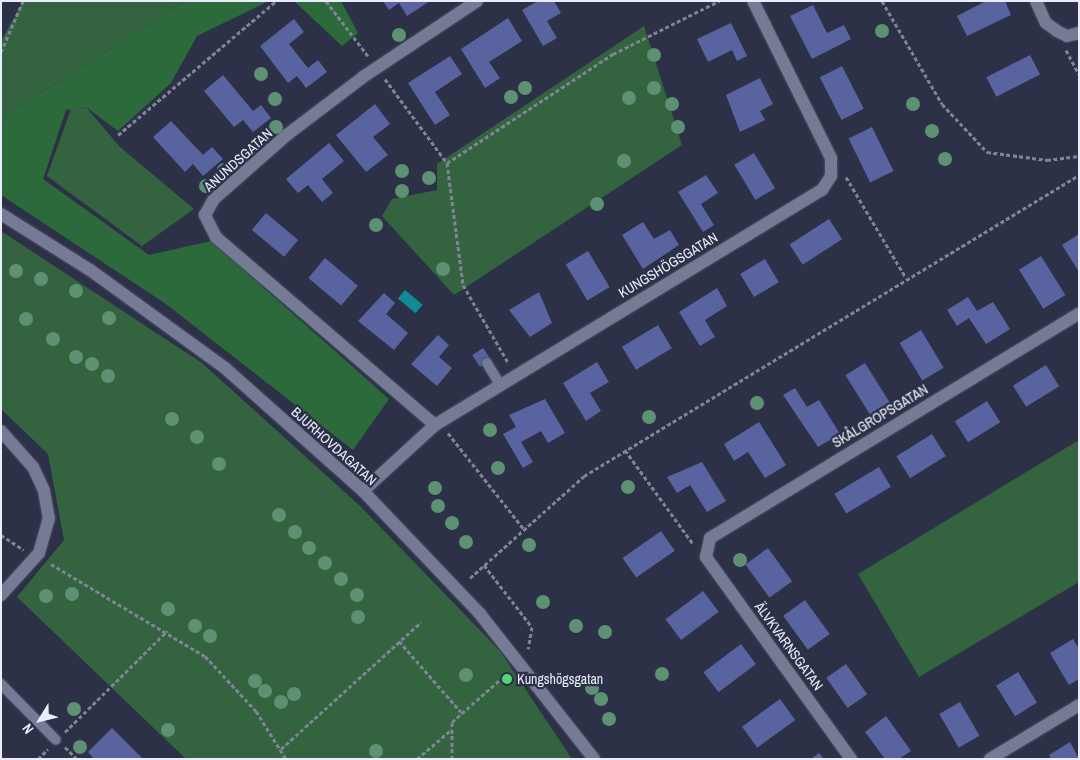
<!DOCTYPE html>
<meta charset="utf-8">
<style>
body{margin:0}
#map{position:relative;width:1080px;height:760px;overflow:hidden;background:#2c3147;font-family:"Archivo Narrow",sans-serif}
div>[style]{position:absolute}
.green>*{inset:0;background:#34633f}
.forest>*{inset:0;background:#2c693b}
.water>*{inset:0;background:#128b96;transform-origin:0 0}
.building>*{inset:0;background:#58639f;transform-origin:0 0}
.path>*{height:3px;margin-top:-1.5px;transform-origin:0;background:repeating-linear-gradient(90deg,#808497 0 4px,transparent 0 6.5px)}
.roads{filter:drop-shadow(0 0 1px #4c4f63) drop-shadow(0 0 1px #4c4f63)}
.service>*{height:10px;margin:-5px;padding:0 5px;transform-origin:5px;border-radius:5px;background:#757b95}
.minor>*{height:12px;margin:-6px;padding:0 6px;transform-origin:6px;border-radius:6px;background:#757b95}
.secondary>*{height:12px;margin:-6px;padding:0 6px;transform-origin:6px;border-radius:6px;background:#757b95}
.trees>*{width:14px;height:14px;margin:-7px;border-radius:50%;background:#5e9074}
.dots>*{width:14px;height:14px;translate:-50% -50%;box-sizing:border-box;border:2px solid #2c3147;border-radius:50%}
span{translate:-50% -50%;white-space:nowrap;text-align:center;line-height:1.15;-webkit-text-stroke:4.5px #2c3147;paint-order:stroke}
.street-label{font-size:14px;color:#eaedfc}
.poi-label{font-size:14px;color:#eaedfc}
.left{translate:0 -50%;text-align:left}
.frame{position:absolute;inset:0;border:2px solid #eaedfc;pointer-events:none}
.north{position:absolute;left:15px;top:695px;width:50px;height:50px;-webkit-text-stroke:4px #2c3147;paint-order:stroke;rotate:234deg;font-size:14px;font-weight:700;line-height:20px;text-align:center;color:#eaedfc}
.north::after{content:'';display:block;margin:auto;width:18px;height:22px;background:#eaedfc;clip-path:polygon(50% 0,100% 100%,50% 72%,0 100%)}
</style>
<div id="map">
<div class="green">
<div style="clip-path:polygon(23px 1px,186px 1px,1px 118px,1px 41px)"></div>
<div style="clip-path:polygon(644px 26px,682px 145px,454px 295px,382px 216px,392px 199px,437px 190px,437px 164px)"></div>
<div style="clip-path:polygon(86px 107px,120px 147px,194px 209px,142px 246px,47px 176px,71px 109px)"></div>
<div style="clip-path:polygon(1px 231px,202px 363px,360px 506px,500px 651px,572px 759px,186px 759px,17px 597px,64px 540px,48px 454px,1px 409px)"></div>
<div style="clip-path:polygon(1079px 440px,1079px 582px,919px 677px,858px 574px)"></div>
</div>
<div class="forest">
<div style="clip-path:polygon(186px 1px,269px 1px,197px 36px,171px 83px,118px 131px,86px 107px,66px 110px,43px 179px,149px 255px,211px 241px,389px 399px,353px 450px,166px 304px,1px 195px,1px 118px)"></div>
<div style="clip-path:polygon(294px 1px,341px 1px,358px 33px,342px 46px)"></div>
</div>
<div class="water">
<div style="left:405px;top:290px;width:23px;height:11px;rotate:40deg"></div>
</div>
<div class="building">
<div style="clip-path:polygon(383px 1px,430px 1px,407px 16px,399px 3px,389px 10px)"></div>
<div style="clip-path:polygon(538px 1px,554px 1px,561px 13px,547px 21px,557px 38px,543px 46px,522px 10px)"></div>
<div style="clip-path:polygon(986px 1px,1005px 1px,1011px 15px,967px 36px,957px 16px)"></div>
<div style="clip-path:polygon(813px 5px,827px 33px,844px 25px,851px 39px,812px 59px,790px 16px)"></div>
<div style="clip-path:polygon(508px 18px,522px 41px,489px 62px,500px 78px,485px 88px,461px 49px)"></div>
<div style="clip-path:polygon(294px 19px,304px 32px,289px 44px,308px 68px,318px 60px,327px 72px,306px 88px,297px 76px,288px 83px,260px 46px)"></div>
<div style="clip-path:polygon(731px 23px,747px 56px,737px 61px,732px 50px,708px 62px,697px 39px)"></div>
<div style="left:1030px;top:55px;width:22px;height:49px;rotate:63deg"></div>
<div style="clip-path:polygon(450px 56px,462px 74px,435px 92px,450px 115px,435px 125px,408px 83px)"></div>
<div style="left:842px;top:66px;width:48px;height:25px;rotate:63deg"></div>
<div style="clip-path:polygon(223px 75px,253px 111px,261px 105px,271px 118px,253px 132px,243px 120px,234px 127px,204px 91px)"></div>
<div style="clip-path:polygon(760px 78px,773px 104px,760px 111px,765px 120px,740px 132px,726px 95px)"></div>
<div style="clip-path:polygon(375px 104px,390px 124px,373px 137px,388px 155px,366px 172px,336px 135px)"></div>
<div style="clip-path:polygon(171px 121px,203px 155px,212px 147px,223px 159px,203px 176px,193px 164px,185px 172px,153px 137px)"></div>
<div style="left:872px;top:127px;width:49px;height:26px;rotate:64deg"></div>
<div style="clip-path:polygon(329px 143px,344px 161px,322px 179px,333px 193px,322px 202px,308px 185px,298px 193px,286px 179px)"></div>
<div style="left:754px;top:153px;width:41px;height:23px;rotate:59deg"></div>
<div style="clip-path:polygon(706px 175px,718px 193px,701px 204px,714px 225px,703px 232px,678px 192px)"></div>
<div style="left:266px;top:213px;width:42px;height:22px;rotate:40deg"></div>
<div style="left:829px;top:219px;width:24px;height:47px;rotate:57deg"></div>
<div style="clip-path:polygon(643px 222px,654px 239px,670px 230px,679px 245px,643px 269px,622px 235px)"></div>
<div style="clip-path:polygon(1079px 234px,1079px 272px,1062px 245px)"></div>
<div style="left:588px;top:251px;width:42px;height:26px;rotate:59deg"></div>
<div style="left:1041px;top:256px;width:46px;height:26px;rotate:58deg"></div>
<div style="left:325px;top:258px;width:43px;height:26px;rotate:40deg"></div>
<div style="left:765px;top:259px;width:27px;height:29px;rotate:59deg"></div>
<div style="clip-path:polygon(717px 288px,727px 306px,705px 320px,715px 337px,700px 346px,679px 312px)"></div>
<div style="clip-path:polygon(539px 292px,552px 323px,530px 337px,509px 310px)"></div>
<div style="clip-path:polygon(384px 293px,395px 303px,386px 314px,408px 333px,394px 350px,358px 321px)"></div>
<div style="clip-path:polygon(968px 297px,977px 311px,993px 302px,1010px 329px,986px 344px,969px 318px,957px 326px,947px 310px)"></div>
<div style="left:658px;top:325px;width:27px;height:42px;rotate:59deg"></div>
<div style="left:921px;top:330px;width:44px;height:25px;rotate:59deg"></div>
<div style="clip-path:polygon(438px 335px,449px 345px,439px 357px,452px 368px,437px 386px,411px 364px)"></div>
<div style="left:483px;top:348px;width:14px;height:13px;rotate:56deg"></div>
<div style="clip-path:polygon(597px 362px,609px 382px,590px 393px,601px 411px,586px 421px,563px 383px)"></div>
<div style="left:865px;top:363px;width:46px;height:23px;rotate:58deg"></div>
<div style="left:1046px;top:365px;width:25px;height:39px;rotate:58deg"></div>
<div style="clip-path:polygon(795px 388px,807px 407px,819px 400px,840px 434px,818px 447px,783px 395px)"></div>
<div style="clip-path:polygon(545px 399px,565px 433px,548px 443px,541px 431px,521px 442px,533px 462px,523px 468px,503px 434px,516px 427px,509px 415px)"></div>
<div style="left:987px;top:401px;width:25px;height:38px;rotate:58deg"></div>
<div style="clip-path:polygon(759px 422px,786px 465px,765px 478px,748px 452px,734px 461px,724px 444px)"></div>
<div style="left:932px;top:434px;width:26px;height:42px;rotate:58deg"></div>
<div style="clip-path:polygon(702px 462px,726px 501px,707px 512px,690px 485px,677px 493px,667px 477px)"></div>
<div style="left:879px;top:467px;width:23px;height:52px;rotate:59deg"></div>
<div style="left:661px;top:531px;width:24px;height:47px;rotate:55deg"></div>
<div style="left:768px;top:548px;width:41px;height:28px;rotate:54deg"></div>
<div style="left:703px;top:591px;width:26px;height:47px;rotate:53deg"></div>
<div style="left:805px;top:600px;width:42px;height:27px;rotate:54deg"></div>
<div style="clip-path:polygon(1073px 639px,1079px 649px,1079px 679px,1069px 685px,1050px 653px)"></div>
<div style="left:741px;top:644px;width:25px;height:47px;rotate:53deg"></div>
<div style="left:846px;top:664px;width:37px;height:24px;rotate:55deg"></div>
<div style="left:1018px;top:672px;width:36px;height:26px;rotate:58deg"></div>
<div style="left:780px;top:699px;width:26px;height:47px;rotate:54deg"></div>
<div style="left:960px;top:702px;width:39px;height:24px;rotate:60deg"></div>
<div style="clip-path:polygon(886px 716px,911px 751px,899px 759px,885px 759px,865px 732px)"></div>
<div style="clip-path:polygon(112px 728px,143px 759px,94px 759px,88px 752px)"></div>
<div style="clip-path:polygon(1070px 742px,1079px 759px,1051px 759px,1049px 755px)"></div>
<div style="clip-path:polygon(819px 753px,824px 759px,811px 759px)"></div>
</div>
<div class="path">
<div style="left:326px;top:1px;width:69px;rotate:52.6deg"></div>
<div style="left:882px;top:1px;width:119px;rotate:59.8deg"></div>
<div style="left:942px;top:104px;width:66px;rotate:46.8deg"></div>
<div style="left:987px;top:152px;width:61px;rotate:7.6deg"></div>
<div style="left:1047px;top:160px;width:32px;rotate:-7deg"></div>
<div style="left:1066px;top:50px;width:27px;rotate:62deg"></div>
<div style="left:1px;top:52px;width:56px;rotate:-66.7deg"></div>
<div style="left:385px;top:79px;width:104px;rotate:53.6deg"></div>
<div style="left:447px;top:163px;width:123px;rotate:82.5deg"></div>
<div style="left:463px;top:285px;width:91px;rotate:59.8deg"></div>
<div style="left:118px;top:135px;width:207px;rotate:-40.3deg"></div>
<div style="left:447px;top:163px;width:199px;rotate:-33.3deg"></div>
<div style="left:613px;top:54px;width:119px;rotate:-26.6deg"></div>
<div style="left:846px;top:177px;width:117px;rotate:59.3deg"></div>
<div style="left:448px;top:433px;width:121px;rotate:51.7deg"></div>
<div style="left:625px;top:450px;width:116px;rotate:54.1deg"></div>
<div style="left:1px;top:535px;width:27px;rotate:33deg"></div>
<div style="left:51px;top:564px;width:179px;rotate:30.9deg"></div>
<div style="left:205px;top:656px;width:75px;rotate:47.2deg"></div>
<div style="left:256px;top:711px;width:57px;rotate:58deg"></div>
<div style="left:484px;top:565px;width:78px;rotate:52.3deg"></div>
<div style="left:532px;top:627px;width:22px;rotate:100deg"></div>
<div style="left:470px;top:578px;width:153px;rotate:-41.8deg"></div>
<div style="left:584px;top:476px;width:579px;rotate:-31.3deg"></div>
<div style="left:399px;top:641px;width:94px;rotate:48.9deg"></div>
<div style="left:65px;top:732px;width:144px;rotate:-44.7deg"></div>
<div style="left:65px;top:747px;width:17px;rotate:45deg"></div>
<div style="left:281px;top:749px;width:189px;rotate:-42.2deg"></div>
<div style="left:38px;top:759px;width:14px;rotate:-45deg"></div>
<div style="left:417px;top:759px;width:46px;rotate:-40.6deg"></div>
<div style="left:452px;top:759px;width:37px;rotate:-90deg"></div>
<div style="left:452px;top:722px;width:69px;rotate:-41.5deg"></div>
</div>
<div class="roads">
<div class="service">
<div style="left:487px;top:363px;width:26px;rotate:59deg"></div>
<div style="left:1px;top:684px;width:78px;rotate:45.5deg"></div>
</div>
<div class="minor">
<div style="left:1036px;top:1px;width:24px;rotate:66deg"></div>
<div style="left:1046px;top:23px;width:14px;rotate:36deg"></div>
<div style="left:1057px;top:31px;width:11px;rotate:27deg"></div>
<div style="left:1067px;top:36px;width:12px;rotate:-14deg"></div>
<div style="left:435px;top:425px;width:289px;rotate:-139.4deg"></div>
<div style="left:216px;top:237px;width:25px;rotate:-117deg"></div>
<div style="left:205px;top:215px;width:18px;rotate:-61deg"></div>
<div style="left:214px;top:199px;width:98px;rotate:-41.3deg"></div>
<div style="left:288px;top:134px;width:94px;rotate:-37.2deg"></div>
<div style="left:363px;top:77px;width:137px;rotate:-33.7deg"></div>
<div style="left:1px;top:431px;width:48px;rotate:48.4deg"></div>
<div style="left:33px;top:467px;width:26px;rotate:65deg"></div>
<div style="left:44px;top:491px;width:27px;rotate:80deg"></div>
<div style="left:49px;top:518px;width:36px;rotate:106deg"></div>
<div style="left:39px;top:553px;width:57px;rotate:132.1deg"></div>
<div style="left:363px;top:491px;width:98px;rotate:-42.5deg"></div>
<div style="left:435px;top:425px;width:453px;rotate:-31.3deg"></div>
<div style="left:822px;top:190px;width:17px;rotate:-57deg"></div>
<div style="left:831px;top:176px;width:18px;rotate:-90deg"></div>
<div style="left:831px;top:158px;width:175px;rotate:-116.4deg"></div>
<div style="left:851px;top:759px;width:249px;rotate:-125.7deg"></div>
<div style="left:706px;top:557px;width:19px;rotate:-78deg"></div>
<div style="left:710px;top:538px;width:432px;rotate:-31.3deg"></div>
<div style="left:990px;top:759px;width:104px;rotate:-31.2deg"></div>
</div>
<div class="secondary">
<div style="left:1px;top:214px;width:105px;rotate:32.2deg"></div>
<div style="left:90px;top:270px;width:167px;rotate:36deg"></div>
<div style="left:225px;top:368px;width:185px;rotate:41.7deg"></div>
<div style="left:363px;top:491px;width:170px;rotate:46.4deg"></div>
<div style="left:480px;top:614px;width:184px;rotate:51.8deg"></div>
</div>
</div>
<div class="trees">
<div style="left:882px;top:31px"></div>
<div style="left:399px;top:35px"></div>
<div style="left:654px;top:55px"></div>
<div style="left:261px;top:74px"></div>
<div style="left:525px;top:88px"></div>
<div style="left:654px;top:88px"></div>
<div style="left:511px;top:97px"></div>
<div style="left:629px;top:98px"></div>
<div style="left:275px;top:99px"></div>
<div style="left:672px;top:104px"></div>
<div style="left:913px;top:104px"></div>
<div style="left:276px;top:127px"></div>
<div style="left:678px;top:127px"></div>
<div style="left:932px;top:131px"></div>
<div style="left:945px;top:159px"></div>
<div style="left:624px;top:161px"></div>
<div style="left:224px;top:170px"></div>
<div style="left:402px;top:171px"></div>
<div style="left:429px;top:178px"></div>
<div style="left:206px;top:186px"></div>
<div style="left:402px;top:191px"></div>
<div style="left:597px;top:204px"></div>
<div style="left:376px;top:225px"></div>
<div style="left:443px;top:269px"></div>
<div style="left:16px;top:271px"></div>
<div style="left:41px;top:279px"></div>
<div style="left:76px;top:291px"></div>
<div style="left:109px;top:318px"></div>
<div style="left:26px;top:319px"></div>
<div style="left:53px;top:339px"></div>
<div style="left:76px;top:357px"></div>
<div style="left:92px;top:364px"></div>
<div style="left:108px;top:376px"></div>
<div style="left:757px;top:403px"></div>
<div style="left:649px;top:417px"></div>
<div style="left:172px;top:419px"></div>
<div style="left:490px;top:430px"></div>
<div style="left:197px;top:437px"></div>
<div style="left:219px;top:464px"></div>
<div style="left:498px;top:468px"></div>
<div style="left:628px;top:487px"></div>
<div style="left:435px;top:488px"></div>
<div style="left:438px;top:506px"></div>
<div style="left:279px;top:515px"></div>
<div style="left:452px;top:523px"></div>
<div style="left:295px;top:532px"></div>
<div style="left:466px;top:542px"></div>
<div style="left:529px;top:545px"></div>
<div style="left:309px;top:548px"></div>
<div style="left:740px;top:560px"></div>
<div style="left:325px;top:563px"></div>
<div style="left:341px;top:579px"></div>
<div style="left:72px;top:594px"></div>
<div style="left:357px;top:595px"></div>
<div style="left:46px;top:596px"></div>
<div style="left:543px;top:602px"></div>
<div style="left:168px;top:609px"></div>
<div style="left:358px;top:617px"></div>
<div style="left:195px;top:626px"></div>
<div style="left:576px;top:626px"></div>
<div style="left:605px;top:632px"></div>
<div style="left:210px;top:636px"></div>
<div style="left:662px;top:674px"></div>
<div style="left:466px;top:675px"></div>
<div style="left:255px;top:681px"></div>
<div style="left:592px;top:688px"></div>
<div style="left:265px;top:691px"></div>
<div style="left:294px;top:694px"></div>
<div style="left:601px;top:699px"></div>
<div style="left:281px;top:702px"></div>
<div style="left:74px;top:709px"></div>
<div style="left:609px;top:719px"></div>
<div style="left:168px;top:730px"></div>
<div style="left:80px;top:747px"></div>
<div style="left:376px;top:751px"></div>
</div>
<div class="dots">
<div style="left:507px;top:679px;background:#56d671"></div>
</div>
<div class="street-label">
<span style="left:238px;top:160px;rotate:-42deg">ANUNDSGATAN</span>
<span style="left:668px;top:265px;rotate:-31deg">KUNGSHÖGSGATAN</span>
<span style="left:880px;top:416px;rotate:-31deg">SKÅLGROPSGATAN</span>
<span style="left:334px;top:446px;rotate:42deg">BJURHOVDAGATAN</span>
<span style="left:789px;top:646px;rotate:54deg">ÄLVKVARNSGATAN</span>
</div>
<div class="poi-label">
<span class="left" style="left:517px;top:679px">Kungshögsgatan</span>
</div>
<div class="frame"></div>
<div class="north">N</div>
</div>
